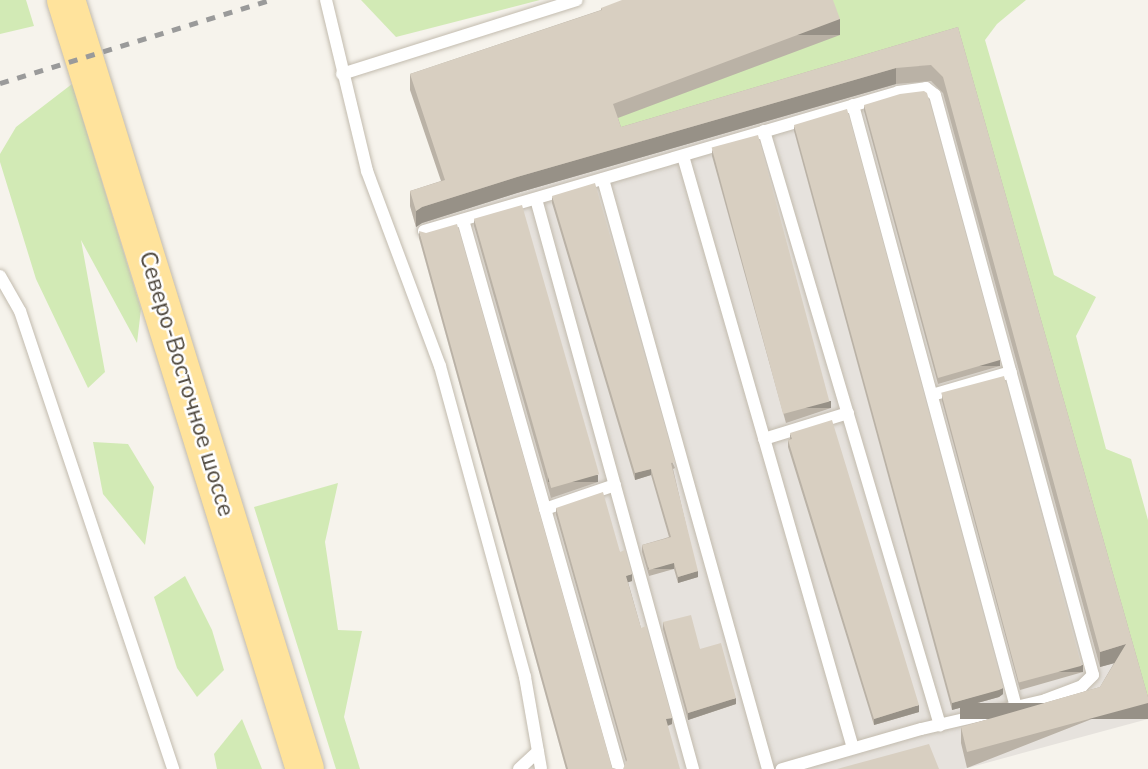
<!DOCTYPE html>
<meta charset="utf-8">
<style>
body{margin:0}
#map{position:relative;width:1148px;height:769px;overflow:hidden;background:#f6f3ec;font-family:"Nunito Sans",sans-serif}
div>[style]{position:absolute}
.industrial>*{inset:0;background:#e6e2dd}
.green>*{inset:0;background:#d2eab5}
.roads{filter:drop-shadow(0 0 2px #c2bbae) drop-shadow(0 0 2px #c2bbae)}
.lane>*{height:12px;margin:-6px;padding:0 6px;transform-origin:6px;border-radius:6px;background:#fff}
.primary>*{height:38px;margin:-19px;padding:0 19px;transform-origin:19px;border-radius:19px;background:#ffe39c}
.rail>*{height:5px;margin-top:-2.5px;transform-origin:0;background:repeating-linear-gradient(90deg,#9a9a9a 0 9px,transparent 0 18px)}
.wall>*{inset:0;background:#bab2a6}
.shaded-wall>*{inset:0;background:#979187;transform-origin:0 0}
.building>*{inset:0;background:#d8cfc1;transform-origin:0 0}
span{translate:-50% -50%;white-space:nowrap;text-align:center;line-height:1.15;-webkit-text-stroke:5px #fff;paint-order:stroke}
.street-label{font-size:23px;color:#4b4439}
</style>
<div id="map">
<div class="industrial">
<div style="clip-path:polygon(958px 43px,1148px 719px,964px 769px,566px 769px,410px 206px)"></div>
</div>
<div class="green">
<div style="clip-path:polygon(0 0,26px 0,34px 26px,0 34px)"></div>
<div style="clip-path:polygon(361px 0,540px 0,396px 37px)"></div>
<div style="clip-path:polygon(804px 0,1026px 0,997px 24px,985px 40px,1054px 275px,1096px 297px,1076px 336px,1106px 449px,1131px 459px,1148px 520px,1148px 713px,958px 43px,451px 194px)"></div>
<div style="clip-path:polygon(72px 84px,141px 309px,137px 343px,81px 240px,105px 372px,88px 388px,36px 279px,0 162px,0 154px,16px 127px)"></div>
<div style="clip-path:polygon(93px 442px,128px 444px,154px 487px,145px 545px,103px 494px)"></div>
<div style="clip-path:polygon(338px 483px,325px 542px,338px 630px,362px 631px,344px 717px,360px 769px,336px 769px,254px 507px)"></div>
<div style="clip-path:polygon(185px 576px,212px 630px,224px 670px,197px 697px,177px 668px,154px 597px)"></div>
<div style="clip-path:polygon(242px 719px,262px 769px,217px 769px,214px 754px)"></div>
</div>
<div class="roads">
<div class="lane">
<div style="left:326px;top:0;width:176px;rotate:76.5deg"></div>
<div style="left:367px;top:171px;width:208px;rotate:69.5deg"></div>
<div style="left:440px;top:366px;width:322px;rotate:74.7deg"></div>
<div style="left:525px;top:677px;width:93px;rotate:80.1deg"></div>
<div style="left:342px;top:74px;width:246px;rotate:-17.5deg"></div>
<div style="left:853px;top:105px;width:624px;rotate:74.85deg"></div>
<div style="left:764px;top:131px;width:620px;rotate:73.5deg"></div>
<div style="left:683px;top:156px;width:616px;rotate:73.98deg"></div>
<div style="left:603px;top:179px;width:613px;rotate:74.38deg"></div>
<div style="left:536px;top:199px;width:591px;rotate:74.6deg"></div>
<div style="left:463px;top:220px;width:571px;rotate:74.14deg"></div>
<div style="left:424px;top:231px;width:494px;rotate:-16.3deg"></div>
<div style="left:898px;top:92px;width:28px;rotate:-8deg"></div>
<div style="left:926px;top:88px;width:11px;rotate:38deg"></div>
<div style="left:935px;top:95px;width:601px;rotate:74.76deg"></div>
<div style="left:1093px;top:675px;width:16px;rotate:135deg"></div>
<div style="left:1082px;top:686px;width:39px;rotate:159deg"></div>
<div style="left:1046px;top:700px;width:128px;rotate:166.9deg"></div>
<div style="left:921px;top:729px;width:145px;rotate:163.9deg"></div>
<div style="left:0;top:276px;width:40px;rotate:60.3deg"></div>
<div style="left:20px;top:311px;width:483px;rotate:71.5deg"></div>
<div style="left:932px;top:395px;width:82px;rotate:-16.2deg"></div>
<div style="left:764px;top:439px;width:88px;rotate:-17.2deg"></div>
<div style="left:545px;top:509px;width:74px;rotate:-18.9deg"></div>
<div style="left:519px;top:769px;width:26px;rotate:-43deg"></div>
</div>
<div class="primary">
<div style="left:66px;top:0;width:805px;rotate:72.74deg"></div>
</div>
</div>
<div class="rail">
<div style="left:0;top:83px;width:282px;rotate:-17.1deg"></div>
</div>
<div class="wall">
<div style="clip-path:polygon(601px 8px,840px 35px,618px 118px,621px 127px,958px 27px,1148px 697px,967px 768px,961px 743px,961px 727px,1100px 687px,1114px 663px,1100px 667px,943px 93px,931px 81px,896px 84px,517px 193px,422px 223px,416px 227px,410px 206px,410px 191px,441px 181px,410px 90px,410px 74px,601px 10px)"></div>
<div style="clip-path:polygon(864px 105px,1000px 366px,938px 384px,864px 111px)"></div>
<div style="clip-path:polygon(794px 125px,1003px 694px,999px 697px,952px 710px,794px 131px)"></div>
<div style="clip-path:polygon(712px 149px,831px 408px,786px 423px,712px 156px)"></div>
<div style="clip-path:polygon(552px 196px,675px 468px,673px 469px,698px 577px,678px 583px,674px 569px,649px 576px,642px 552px,642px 545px,669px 537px,651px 475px,635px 480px,552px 203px)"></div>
<div style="clip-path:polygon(474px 219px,598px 482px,551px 498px,474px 226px)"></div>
<div style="clip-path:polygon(419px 231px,612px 768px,616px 769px,566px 769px,419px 238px)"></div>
<div style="clip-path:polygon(942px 394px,1083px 672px,1020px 690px,942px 401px)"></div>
<div style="clip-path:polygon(790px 433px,919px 712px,874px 725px,788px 447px,788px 440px,790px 439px)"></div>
<div style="clip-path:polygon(556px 508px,620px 552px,632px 581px,628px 582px,641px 628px,672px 724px,668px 726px,626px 762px,556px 515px)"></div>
<div style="clip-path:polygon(663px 622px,700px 649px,736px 704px,688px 720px,663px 629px)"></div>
</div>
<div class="shaded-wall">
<div style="left:840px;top:19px;width:16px;height:242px;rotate:90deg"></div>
<div style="clip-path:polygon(896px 68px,896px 84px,517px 193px,422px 223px,416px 227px,416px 211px,422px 207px,517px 177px)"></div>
<div style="left:1000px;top:360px;width:6px;height:65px;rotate:90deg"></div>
<div style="left:831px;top:401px;width:7px;height:47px;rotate:90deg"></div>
<div style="clip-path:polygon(651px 469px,651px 475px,635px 480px,635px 473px)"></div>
<div style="left:598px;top:475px;width:7px;height:50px;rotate:90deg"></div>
<div style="left:674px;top:563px;width:6px;height:26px;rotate:90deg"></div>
<div style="clip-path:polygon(698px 571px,698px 577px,678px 583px,678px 577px)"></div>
<div style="clip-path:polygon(632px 574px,632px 581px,626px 583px,626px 576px)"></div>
<div style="clip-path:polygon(1126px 644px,1126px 660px,1100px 667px,1100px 652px)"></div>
<div style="left:1083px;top:665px;width:7px;height:66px;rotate:90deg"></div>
<div style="clip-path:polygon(1003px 688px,1003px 694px,999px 697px,952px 710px,952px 703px)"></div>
<div style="clip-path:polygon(736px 698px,736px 704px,688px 720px,688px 713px)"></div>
<div style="left:1148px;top:703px;width:16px;height:188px;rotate:90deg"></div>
<div style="clip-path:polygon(919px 705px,919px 712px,874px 725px,874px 719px)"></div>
<div style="clip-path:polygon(672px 718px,672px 724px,666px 726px,666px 719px)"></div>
</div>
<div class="building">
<div style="clip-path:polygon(622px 0,833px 0,840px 19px,613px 104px,621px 127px,958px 27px,1148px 697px,1148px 703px,967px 752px,961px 727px,1100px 687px,1126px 644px,1100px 652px,943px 77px,931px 65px,896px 68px,517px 177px,422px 207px,416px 211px,410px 191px,445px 180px,410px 74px,602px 10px,601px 8px)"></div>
<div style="clip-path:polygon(924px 91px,927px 93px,1000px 360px,938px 378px,864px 105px,900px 94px)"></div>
<div style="clip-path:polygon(847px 109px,1003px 688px,999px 690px,952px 703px,794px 125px)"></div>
<div style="left:758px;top:135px;width:276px;height:48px;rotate:75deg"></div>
<div style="clip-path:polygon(595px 183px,675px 462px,671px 463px,698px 571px,678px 577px,674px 563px,649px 570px,642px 545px,671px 537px,651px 469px,635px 473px,552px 196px)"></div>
<div style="left:522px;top:205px;width:280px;height:50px;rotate:74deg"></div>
<div style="clip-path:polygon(457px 224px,612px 768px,616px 769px,568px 769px,419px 231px,426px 233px)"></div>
<div style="left:1004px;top:376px;width:300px;height:65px;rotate:75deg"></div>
<div style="clip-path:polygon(832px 420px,919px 705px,874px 719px,788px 440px,792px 439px,790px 433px)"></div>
<div style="clip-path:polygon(603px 492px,620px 552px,625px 550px,632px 574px,626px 576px,641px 628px,646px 626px,672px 718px,666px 719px,680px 769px,623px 769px,627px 760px,556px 508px)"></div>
<div style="clip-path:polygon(691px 615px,700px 649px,721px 643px,736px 698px,688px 713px,663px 622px)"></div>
<div style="clip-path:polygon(929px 744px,939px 769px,837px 769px)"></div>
</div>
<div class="street-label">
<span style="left:186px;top:384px;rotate:73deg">Северо-Восточное шоссе</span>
</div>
</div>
